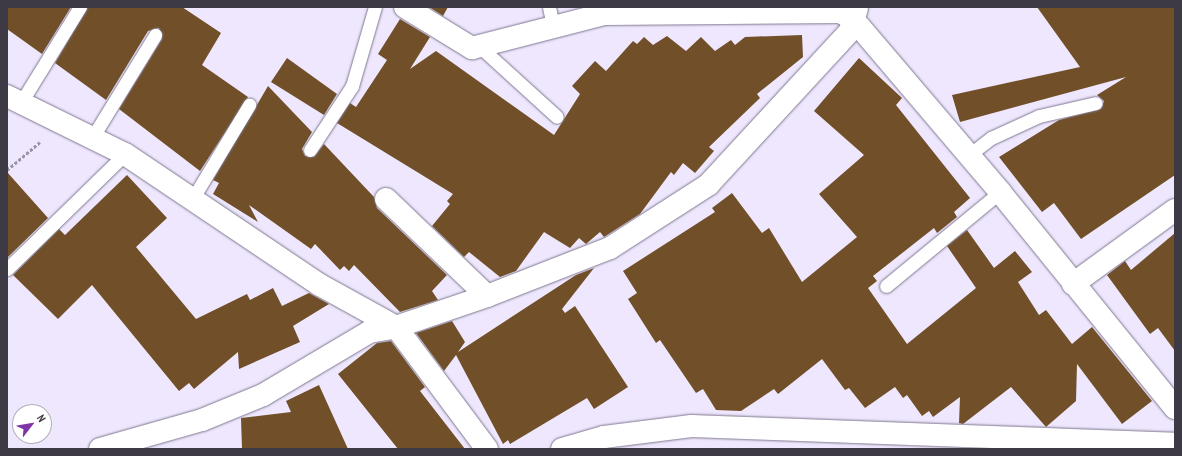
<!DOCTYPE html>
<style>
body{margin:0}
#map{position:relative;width:1182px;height:456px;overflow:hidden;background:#eee7fd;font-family:"PT Sans Narrow",sans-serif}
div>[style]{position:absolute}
.building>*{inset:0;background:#714f28}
.path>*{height:2.5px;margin-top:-1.25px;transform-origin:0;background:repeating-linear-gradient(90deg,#9a95a5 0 3px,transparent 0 5px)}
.roads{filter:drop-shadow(0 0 1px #7f778f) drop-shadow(0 0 1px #7f778f)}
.service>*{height:13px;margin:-6.5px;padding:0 6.5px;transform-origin:6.5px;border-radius:6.5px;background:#fff}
.minor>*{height:22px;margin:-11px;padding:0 11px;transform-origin:11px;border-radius:11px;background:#fff}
span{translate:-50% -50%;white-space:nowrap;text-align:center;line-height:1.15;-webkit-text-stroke:4px #fff;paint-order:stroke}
.frame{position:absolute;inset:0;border:8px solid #3e3a45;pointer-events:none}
.north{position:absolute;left:12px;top:404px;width:40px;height:40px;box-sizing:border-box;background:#fff;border:1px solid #b2b0b5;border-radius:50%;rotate:59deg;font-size:11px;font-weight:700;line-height:16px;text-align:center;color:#3e3a45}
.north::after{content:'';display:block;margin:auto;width:14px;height:18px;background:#7f34a6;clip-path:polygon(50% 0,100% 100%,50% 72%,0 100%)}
</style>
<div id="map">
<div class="building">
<div style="clip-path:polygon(7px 7px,71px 7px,42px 54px,7px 29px)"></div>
<div style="clip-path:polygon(88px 7px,182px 7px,221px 33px,202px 65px,248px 97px,200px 171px,119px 109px,162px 39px,159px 28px,148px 31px,106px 100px,55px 63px)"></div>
<div style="clip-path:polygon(429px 7px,448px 7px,443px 16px)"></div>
<div style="clip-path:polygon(1037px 7px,1175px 7px,1175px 175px,1081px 239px,1054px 203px,1042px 212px,999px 157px,1059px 120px,1101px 109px,1104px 101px,1097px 95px,1126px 77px,960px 122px,952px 95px,1080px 67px)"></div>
<div style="clip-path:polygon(400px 19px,430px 37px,410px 69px,436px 51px,554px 135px,580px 94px,572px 86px,595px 61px,606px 71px,633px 41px,637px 44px,644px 37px,653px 45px,667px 36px,686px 51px,701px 37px,715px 51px,731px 40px,735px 45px,745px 37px,802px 35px,803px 57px,757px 94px,760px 98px,709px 147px,714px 151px,695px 173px,683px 163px,674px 175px,671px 172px,640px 214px,604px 237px,600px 232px,586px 244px,579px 238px,570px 248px,544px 232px,516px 271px,500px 277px,469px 252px,464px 257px,432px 226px,450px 204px,447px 201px,453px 194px,337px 123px,350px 103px,356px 107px,387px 60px,378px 54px)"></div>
<div style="clip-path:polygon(287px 58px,337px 94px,324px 115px,271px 82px)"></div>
<div style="clip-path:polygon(859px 58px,902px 98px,896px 105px,970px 198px,954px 212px,957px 217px,937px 233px,934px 228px,873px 276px,877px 281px,868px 288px,907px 344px,976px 288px,947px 246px,967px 230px,994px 268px,1015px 251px,1032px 272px,1018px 282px,1039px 315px,1046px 310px,1072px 344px,1092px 327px,1152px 401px,1122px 424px,1077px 364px,1076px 401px,1046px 427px,1011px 387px,963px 424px,959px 423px,960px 397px,933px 417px,929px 411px,922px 416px,907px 395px,903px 398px,895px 387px,865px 408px,849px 388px,845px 390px,822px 359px,778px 394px,774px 389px,741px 411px,716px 410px,703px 389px,696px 393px,660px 340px,656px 343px,628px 299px,637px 293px,623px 271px,715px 212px,712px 208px,732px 193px,762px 233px,769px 228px,802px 282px,857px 237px,819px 194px,864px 155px,814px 111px)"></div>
<div style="clip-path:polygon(268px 86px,312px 132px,302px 149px,305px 156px,314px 157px,324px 144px,374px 197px,377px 208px,447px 275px,432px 291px,438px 300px,400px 312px,354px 265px,349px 271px,344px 266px,340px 270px,315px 244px,311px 249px,249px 205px,258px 222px,213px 194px,219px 183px,213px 180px)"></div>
<div style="clip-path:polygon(7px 172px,48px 218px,7px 258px)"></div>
<div style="clip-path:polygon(127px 175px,167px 218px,136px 247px,196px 319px,247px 294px,250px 300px,273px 288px,282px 306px,309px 293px,329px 304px,293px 326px,300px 342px,239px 369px,238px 352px,194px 389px,189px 383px,179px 391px,92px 285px,58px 319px,13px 275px,59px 229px,65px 235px)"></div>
<div style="clip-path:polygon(1175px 233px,1175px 351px,1158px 328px,1150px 334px,1107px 275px,1125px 261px,1131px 270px)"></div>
<div style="clip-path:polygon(594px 268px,562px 309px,565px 313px,575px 306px,628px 387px,594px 409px,587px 398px,510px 444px,508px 440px,503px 444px,456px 355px,444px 371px,416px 333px,452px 321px,465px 342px,458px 352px,576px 275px)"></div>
<div style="clip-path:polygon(391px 341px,425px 387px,420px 391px,465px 449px,398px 449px,338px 374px,377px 343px)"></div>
<div style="clip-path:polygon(319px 385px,348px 449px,242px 449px,241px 418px,291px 412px,286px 401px)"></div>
</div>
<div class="path">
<div style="left:7px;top:170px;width:43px;rotate:-40.3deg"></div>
</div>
<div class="roads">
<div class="service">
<div style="left:549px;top:7px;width:19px;rotate:78deg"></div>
<div style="left:479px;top:46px;width:105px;rotate:42.3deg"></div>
<div style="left:20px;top:104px;width:114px;rotate:-58.3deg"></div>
<div style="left:92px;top:138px;width:121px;rotate:-58.5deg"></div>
<div style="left:310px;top:150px;width:77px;rotate:-56.7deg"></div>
<div style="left:352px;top:86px;width:82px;rotate:-73.8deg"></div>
<div style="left:969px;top:155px;width:28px;rotate:-38deg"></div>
<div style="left:991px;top:138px;width:53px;rotate:-24.6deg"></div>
<div style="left:1039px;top:116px;width:58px;rotate:-12.8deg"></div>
<div style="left:193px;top:198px;width:109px;rotate:-58.9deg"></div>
<div style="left:7px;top:269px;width:165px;rotate:-44.3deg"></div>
<div style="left:886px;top:286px;width:148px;rotate:-39.5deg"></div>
</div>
<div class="minor">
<div style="left:405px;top:7px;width:79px;rotate:31.5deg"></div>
<div style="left:472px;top:48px;width:136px;rotate:-14.4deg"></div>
<div style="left:604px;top:14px;width:236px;rotate:-0.5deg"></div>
<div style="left:840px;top:12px;width:15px;rotate:28deg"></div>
<div style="left:853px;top:19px;width:227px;rotate:49.6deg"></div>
<div style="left:1000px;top:192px;width:278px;rotate:51deg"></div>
<div style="left:7px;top:96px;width:131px;rotate:26.2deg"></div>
<div style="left:125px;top:154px;width:235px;rotate:33.9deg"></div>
<div style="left:320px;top:285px;width:87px;rotate:28.9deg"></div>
<div style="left:396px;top:327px;width:152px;rotate:53.3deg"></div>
<div style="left:386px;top:199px;width:140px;rotate:43.8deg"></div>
<div style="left:1073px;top:284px;width:126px;rotate:-36deg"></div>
<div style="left:100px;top:449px;width:106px;rotate:-15.9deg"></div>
<div style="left:202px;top:420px;width:66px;rotate:-22.3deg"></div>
<div style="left:263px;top:395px;width:123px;rotate:-30.7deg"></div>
<div style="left:369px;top:332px;width:27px;rotate:-10deg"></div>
<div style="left:396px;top:327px;width:96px;rotate:-18.8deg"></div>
<div style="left:487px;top:296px;width:132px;rotate:-21.3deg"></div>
<div style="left:610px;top:248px;width:117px;rotate:-32.7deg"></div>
<div style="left:708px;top:185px;width:209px;rotate:-47.3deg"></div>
<div style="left:850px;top:31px;width:24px;rotate:-73deg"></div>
<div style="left:562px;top:449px;width:44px;rotate:-15.9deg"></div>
<div style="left:604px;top:437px;width:88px;rotate:-7.2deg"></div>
<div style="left:691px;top:426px;width:484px;rotate:2.1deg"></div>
</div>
</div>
<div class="frame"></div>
<div class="north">N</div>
</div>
